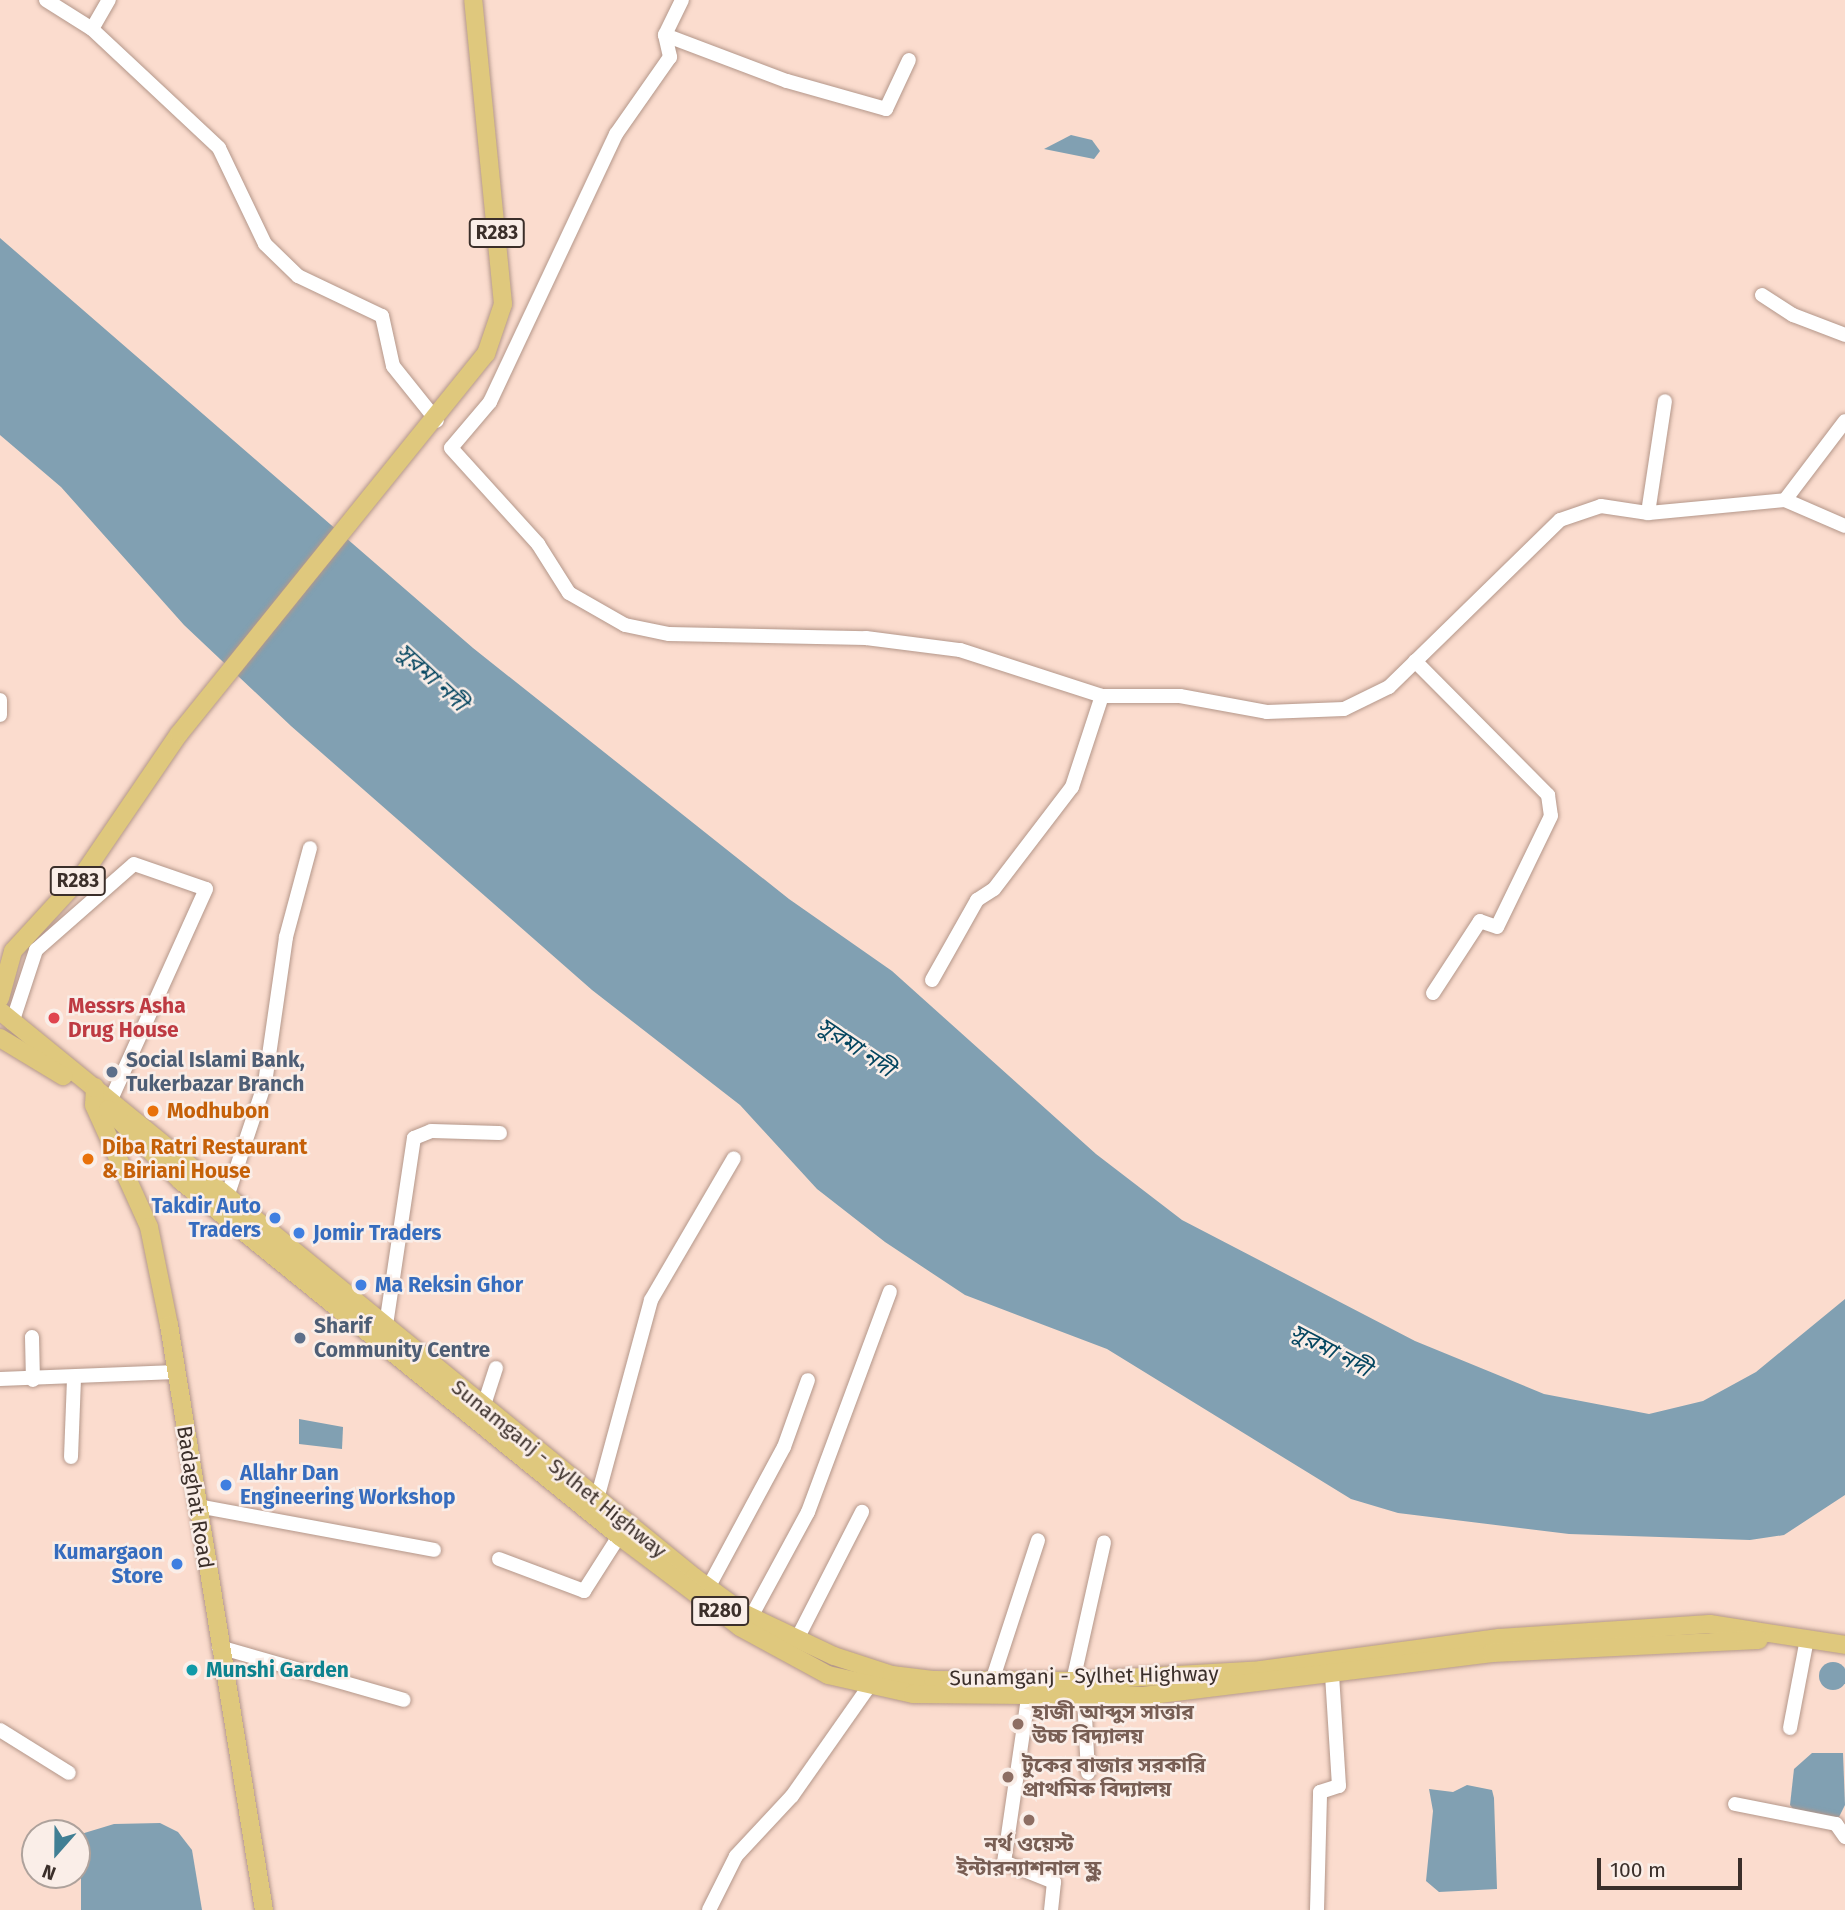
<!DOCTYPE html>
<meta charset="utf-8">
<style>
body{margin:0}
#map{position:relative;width:1845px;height:1910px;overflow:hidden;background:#fbdcce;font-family:"Fira Sans","Noto Sans Bengali",sans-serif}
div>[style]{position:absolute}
.water>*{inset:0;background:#81a0b2}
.round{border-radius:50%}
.roads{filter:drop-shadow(0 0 2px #b4978a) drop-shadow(0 0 2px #b4978a)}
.minor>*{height:14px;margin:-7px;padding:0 7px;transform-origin:7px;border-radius:7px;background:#fff}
.major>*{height:18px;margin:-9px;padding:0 9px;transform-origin:9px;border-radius:9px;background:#dfc87d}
.dots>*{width:19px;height:19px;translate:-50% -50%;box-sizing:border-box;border:4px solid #faeee8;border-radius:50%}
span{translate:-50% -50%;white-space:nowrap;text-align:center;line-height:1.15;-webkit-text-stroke:5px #faeee8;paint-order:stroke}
.shield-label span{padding:2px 5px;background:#faeee8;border:2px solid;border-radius:5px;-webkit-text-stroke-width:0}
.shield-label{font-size:19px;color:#3b2f2a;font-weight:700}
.health-label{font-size:21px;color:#be3a42;font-weight:700}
.left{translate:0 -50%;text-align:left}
.service-label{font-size:21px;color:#4e5e75;font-weight:700}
.food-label{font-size:21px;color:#c56008;font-weight:700}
.shop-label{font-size:21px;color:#366cbe;font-weight:700}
.right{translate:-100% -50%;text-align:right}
.street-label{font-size:21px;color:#3b2f2a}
.culture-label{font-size:21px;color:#0d838f;font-weight:700}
.education-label{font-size:21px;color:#785e54;font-weight:700}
.water-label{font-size:23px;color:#054660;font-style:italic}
.north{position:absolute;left:21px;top:1819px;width:70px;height:70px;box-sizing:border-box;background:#faeee8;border:2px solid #aea29c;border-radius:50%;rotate:201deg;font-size:19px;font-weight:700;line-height:28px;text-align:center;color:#3b2f2a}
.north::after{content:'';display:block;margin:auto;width:24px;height:32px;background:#417f94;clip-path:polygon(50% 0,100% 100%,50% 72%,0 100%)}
.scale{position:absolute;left:1597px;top:1858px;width:145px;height:32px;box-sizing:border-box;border:4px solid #3b2f2a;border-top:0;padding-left:9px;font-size:21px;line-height:24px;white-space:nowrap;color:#3b2f2a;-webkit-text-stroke:5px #faeee8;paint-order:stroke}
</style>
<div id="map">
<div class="water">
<div style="clip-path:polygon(1071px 135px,1092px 140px,1100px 151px,1094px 159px,1044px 149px)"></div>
<div style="clip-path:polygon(0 238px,473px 648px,789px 899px,892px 971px,1096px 1154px,1182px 1220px,1415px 1341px,1544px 1394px,1649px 1414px,1703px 1401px,1756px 1372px,1845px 1299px,1845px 1495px,1784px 1535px,1750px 1540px,1569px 1534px,1398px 1513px,1351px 1499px,1107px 1349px,965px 1295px,885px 1242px,817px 1189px,740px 1105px,592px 990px,291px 726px,184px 625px,61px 487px,0 435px)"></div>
<div style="clip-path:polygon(299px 1419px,343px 1427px,342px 1449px,299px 1444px)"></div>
<div class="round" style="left:1819px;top:1662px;width:28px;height:28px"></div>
<div style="clip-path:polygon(1812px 1753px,1843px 1753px,1845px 1805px,1839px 1817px,1798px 1815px,1790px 1805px,1794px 1769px)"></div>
<div style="clip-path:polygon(1467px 1785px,1492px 1790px,1494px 1798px,1497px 1889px,1439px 1892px,1426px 1881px,1433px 1811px,1429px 1789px,1453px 1792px)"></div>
<div style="clip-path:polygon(160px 1823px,178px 1832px,192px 1850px,202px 1910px,81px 1910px,81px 1834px,114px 1824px)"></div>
</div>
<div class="roads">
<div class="minor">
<div style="left:46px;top:0;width:54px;rotate:32.2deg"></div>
<div style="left:92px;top:29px;width:174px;rotate:43.1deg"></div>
<div style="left:219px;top:148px;width:106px;rotate:64.4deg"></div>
<div style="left:265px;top:244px;width:46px;rotate:44.1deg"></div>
<div style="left:298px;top:276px;width:93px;rotate:25.5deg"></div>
<div style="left:382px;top:316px;width:51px;rotate:77.6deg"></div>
<div style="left:393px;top:366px;width:70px;rotate:51.3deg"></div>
<div style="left:682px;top:0;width:39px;rotate:116deg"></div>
<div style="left:665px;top:35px;width:23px;rotate:77deg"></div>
<div style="left:670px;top:57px;width:94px;rotate:125deg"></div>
<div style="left:616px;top:134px;width:296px;rotate:115.2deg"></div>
<div style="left:490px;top:402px;width:60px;rotate:130.3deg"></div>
<div style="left:451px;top:448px;width:130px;rotate:47.8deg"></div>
<div style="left:538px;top:544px;width:58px;rotate:57.7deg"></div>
<div style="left:569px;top:593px;width:64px;rotate:29.7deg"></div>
<div style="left:625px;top:625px;width:45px;rotate:11.6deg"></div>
<div style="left:669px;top:634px;width:197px;rotate:1.2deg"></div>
<div style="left:866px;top:638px;width:95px;rotate:7.3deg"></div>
<div style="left:960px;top:650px;width:149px;rotate:17.9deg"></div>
<div style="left:1102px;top:696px;width:78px"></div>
<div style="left:1180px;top:696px;width:88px;rotate:10.4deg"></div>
<div style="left:1267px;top:712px;width:77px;rotate:-2.2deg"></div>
<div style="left:1344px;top:709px;width:50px;rotate:-26.1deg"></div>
<div style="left:1389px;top:687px;width:239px;rotate:-44.3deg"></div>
<div style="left:1560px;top:520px;width:43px;rotate:-18.9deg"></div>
<div style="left:1601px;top:506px;width:48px;rotate:8.5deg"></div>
<div style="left:1648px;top:513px;width:138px;rotate:-5.4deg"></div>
<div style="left:1785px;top:500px;width:99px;rotate:-52.8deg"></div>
<div style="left:92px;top:29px;width:34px;rotate:-60deg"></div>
<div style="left:665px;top:35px;width:130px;rotate:20.7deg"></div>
<div style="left:787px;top:81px;width:103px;rotate:15.8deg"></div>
<div style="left:886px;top:109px;width:54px;rotate:-64.9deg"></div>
<div style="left:1762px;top:295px;width:37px;rotate:33deg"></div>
<div style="left:1793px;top:315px;width:56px;rotate:21deg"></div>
<div style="left:1785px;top:500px;width:65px;rotate:23.4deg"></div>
<div style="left:1648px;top:513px;width:113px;rotate:-81.4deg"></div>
<div style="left:1415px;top:661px;width:189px;rotate:45.2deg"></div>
<div style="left:1548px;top:795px;width:21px;rotate:82deg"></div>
<div style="left:1551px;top:816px;width:123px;rotate:115.9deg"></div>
<div style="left:1497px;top:927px;width:18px;rotate:-161deg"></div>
<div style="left:1480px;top:921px;width:86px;rotate:123.1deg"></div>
<div style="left:0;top:700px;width:15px;rotate:90deg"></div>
<div style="left:932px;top:980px;width:92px;rotate:-60.6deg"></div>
<div style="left:977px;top:900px;width:20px;rotate:-33deg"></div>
<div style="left:994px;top:889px;width:128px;rotate:-52.6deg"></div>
<div style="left:1072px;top:787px;width:96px;rotate:-71.8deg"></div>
<div style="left:12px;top:1023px;width:77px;rotate:-71.8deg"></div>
<div style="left:36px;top:950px;width:130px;rotate:-41.3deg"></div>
<div style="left:134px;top:864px;width:76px;rotate:19.1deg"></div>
<div style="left:206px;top:889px;width:230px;rotate:114.3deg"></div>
<div style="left:224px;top:1206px;width:130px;rotate:-71.6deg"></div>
<div style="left:265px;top:1083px;width:148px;rotate:-81.8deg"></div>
<div style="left:286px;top:937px;width:92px;rotate:-74.9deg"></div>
<div style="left:386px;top:1325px;width:189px;rotate:-81.5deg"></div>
<div style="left:414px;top:1138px;width:18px;rotate:-22deg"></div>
<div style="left:431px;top:1131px;width:69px;rotate:1.7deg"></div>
<div style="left:32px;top:1337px;width:43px;rotate:88.7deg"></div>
<div style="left:0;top:1379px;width:176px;rotate:-2.3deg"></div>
<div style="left:483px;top:1408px;width:42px;rotate:-72deg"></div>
<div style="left:71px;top:1457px;width:78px;rotate:-87.8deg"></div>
<div style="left:597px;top:1499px;width:206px;rotate:-74.8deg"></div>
<div style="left:651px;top:1300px;width:164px;rotate:-59.7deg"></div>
<div style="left:197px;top:1506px;width:241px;rotate:10.5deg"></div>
<div style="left:499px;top:1559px;width:91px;rotate:20.6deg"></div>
<div style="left:584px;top:1591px;width:65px;rotate:-57.5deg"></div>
<div style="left:708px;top:1588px;width:160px;rotate:-61.7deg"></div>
<div style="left:784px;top:1447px;width:71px;rotate:-70.3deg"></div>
<div style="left:751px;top:1617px;width:119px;rotate:-61.5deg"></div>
<div style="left:808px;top:1512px;width:235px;rotate:-69.6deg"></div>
<div style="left:797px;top:1639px;width:143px;rotate:-62.9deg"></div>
<div style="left:219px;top:1647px;width:192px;rotate:16deg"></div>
<div style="left:992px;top:1681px;width:148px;rotate:-71.9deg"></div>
<div style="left:1073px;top:1681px;width:142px;rotate:-77.4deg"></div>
<div style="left:1028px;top:1698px;width:166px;rotate:98.3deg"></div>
<div style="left:1004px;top:1862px;width:54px;rotate:21.8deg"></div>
<div style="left:1054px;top:1882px;width:28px;rotate:96deg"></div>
<div style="left:1084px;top:1698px;width:75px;rotate:86.9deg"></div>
<div style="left:1790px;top:1728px;width:91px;rotate:-79.2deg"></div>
<div style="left:0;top:1730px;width:81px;rotate:31.9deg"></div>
<div style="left:1735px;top:1804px;width:103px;rotate:11.2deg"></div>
<div style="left:1836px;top:1824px;width:16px;rotate:55deg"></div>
<div style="left:709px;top:1910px;width:60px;rotate:-63.4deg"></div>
<div style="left:736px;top:1856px;width:82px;rotate:-47deg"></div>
<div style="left:792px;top:1796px;width:132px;rotate:-54.9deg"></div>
<div style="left:1317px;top:1910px;width:118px;rotate:-88.5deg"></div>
<div style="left:1320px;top:1792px;width:20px;rotate:-18deg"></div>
<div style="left:1339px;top:1786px;width:110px;rotate:-93.6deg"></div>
</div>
<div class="major">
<div style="left:0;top:998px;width:49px;rotate:-74.5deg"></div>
<div style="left:13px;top:951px;width:102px;rotate:-47.4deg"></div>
<div style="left:82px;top:876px;width:172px;rotate:-55.7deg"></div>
<div style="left:179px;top:734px;width:489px;rotate:-51.1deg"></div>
<div style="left:486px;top:354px;width:53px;rotate:-71.2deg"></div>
<div style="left:503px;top:304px;width:305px;rotate:-95.6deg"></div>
<div style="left:0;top:1011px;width:896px;rotate:39.2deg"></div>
<div style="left:694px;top:1577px;width:63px;rotate:36deg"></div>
<div style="left:745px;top:1614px;width:98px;rotate:25.3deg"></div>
<div style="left:834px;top:1656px;width:61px;rotate:18.1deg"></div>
<div style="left:892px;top:1675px;width:41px;rotate:7deg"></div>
<div style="left:933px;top:1680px;width:140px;rotate:0.4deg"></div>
<div style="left:1073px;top:1681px;width:188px;rotate:-3.3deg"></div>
<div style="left:1261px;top:1670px;width:240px;rotate:-7.7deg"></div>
<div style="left:1499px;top:1638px;width:211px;rotate:-3.8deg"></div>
<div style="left:1710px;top:1624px;width:137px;rotate:8.8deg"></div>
<div style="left:0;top:1038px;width:74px;rotate:31.1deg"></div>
<div style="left:95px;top:1087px;width:18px;rotate:93deg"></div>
<div style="left:94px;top:1105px;width:134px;rotate:65.7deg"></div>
<div style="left:149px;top:1227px;width:100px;rotate:78.5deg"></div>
<div style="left:169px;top:1325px;width:593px;rotate:80.78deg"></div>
<div style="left:108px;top:1109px;width:103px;rotate:44.6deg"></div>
<div style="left:181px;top:1181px;width:564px;rotate:39.02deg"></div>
<div style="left:619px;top:1536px;width:151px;rotate:36.9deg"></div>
<div style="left:740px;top:1627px;width:100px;rotate:28.6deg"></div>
<div style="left:828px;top:1675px;width:87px;rotate:12.6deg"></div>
<div style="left:913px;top:1694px;width:230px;rotate:0.5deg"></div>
<div style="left:1143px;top:1696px;width:352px;rotate:-7deg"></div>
<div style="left:1492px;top:1653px;width:267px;rotate:-2.8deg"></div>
</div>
</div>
<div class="dots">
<div style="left:54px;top:1018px;background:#e0444e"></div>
<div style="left:112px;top:1072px;background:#5c6f8a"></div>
<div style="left:153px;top:1111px;background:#e8710a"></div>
<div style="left:88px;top:1159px;background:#e8710a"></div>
<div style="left:275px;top:1218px;background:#3f7fe0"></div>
<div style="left:299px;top:1233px;background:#3f7fe0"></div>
<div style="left:361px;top:1285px;background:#3f7fe0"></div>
<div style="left:300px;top:1338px;background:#5c6f8a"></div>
<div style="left:226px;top:1485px;background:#3f7fe0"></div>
<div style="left:177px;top:1564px;background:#3f7fe0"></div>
<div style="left:192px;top:1670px;background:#0f9aa8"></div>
<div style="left:1018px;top:1724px;background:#8d6e63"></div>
<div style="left:1008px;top:1777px;background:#8d6e63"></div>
<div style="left:1029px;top:1820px;background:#8d6e63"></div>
</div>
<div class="shield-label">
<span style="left:497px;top:233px">R283</span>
<span style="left:78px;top:881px">R283</span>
<span style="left:720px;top:1611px">R280</span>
</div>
<div class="health-label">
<span class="left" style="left:68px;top:1018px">Messrs Asha<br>Drug House</span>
</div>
<div class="service-label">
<span class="left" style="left:126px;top:1072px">Social Islami Bank,<br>Tukerbazar Branch</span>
<span class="left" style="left:314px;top:1338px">Sharif<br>Community Centre</span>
</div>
<div class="food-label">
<span class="left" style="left:167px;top:1111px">Modhubon</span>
<span class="left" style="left:102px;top:1159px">Diba Ratri Restaurant<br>&amp; Biriani House</span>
</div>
<div class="shop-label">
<span class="right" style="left:261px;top:1218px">Takdir Auto<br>Traders</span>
<span class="left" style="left:313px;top:1233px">Jomir Traders</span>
<span class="left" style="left:375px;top:1285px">Ma Reksin Ghor</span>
<span class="left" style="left:240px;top:1485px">Allahr Dan<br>Engineering Workshop</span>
<span class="right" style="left:163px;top:1564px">Kumargaon<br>Store</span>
</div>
<div class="street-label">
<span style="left:559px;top:1469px;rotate:39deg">Sunamganj - Sylhet Highway</span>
<span style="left:195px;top:1497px;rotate:81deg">Badaghat Road</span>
<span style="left:1084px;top:1676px;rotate:-1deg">Sunamganj - Sylhet Highway</span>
</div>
<div class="culture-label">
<span class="left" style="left:206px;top:1670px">Munshi Garden</span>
</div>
<div class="education-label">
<span class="left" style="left:1032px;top:1724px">হাজী আব্দুস সাত্তার<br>উচ্চ বিদ্যালয়</span>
<span class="left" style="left:1022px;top:1777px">টুকের বাজার সরকারি<br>প্রাথমিক বিদ্যালয়</span>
<span style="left:1029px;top:1856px">নর্থ ওয়েস্ট<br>ইন্টারন্যাশনাল স্কুল</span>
</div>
<div class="water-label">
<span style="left:432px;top:677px;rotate:43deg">সুরমা নদী</span>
<span style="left:856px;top:1047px;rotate:34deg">সুরমা নদী</span>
<span style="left:1331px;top:1350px;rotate:28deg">সুরমা নদী</span>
</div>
<div class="north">N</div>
<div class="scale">100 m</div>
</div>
